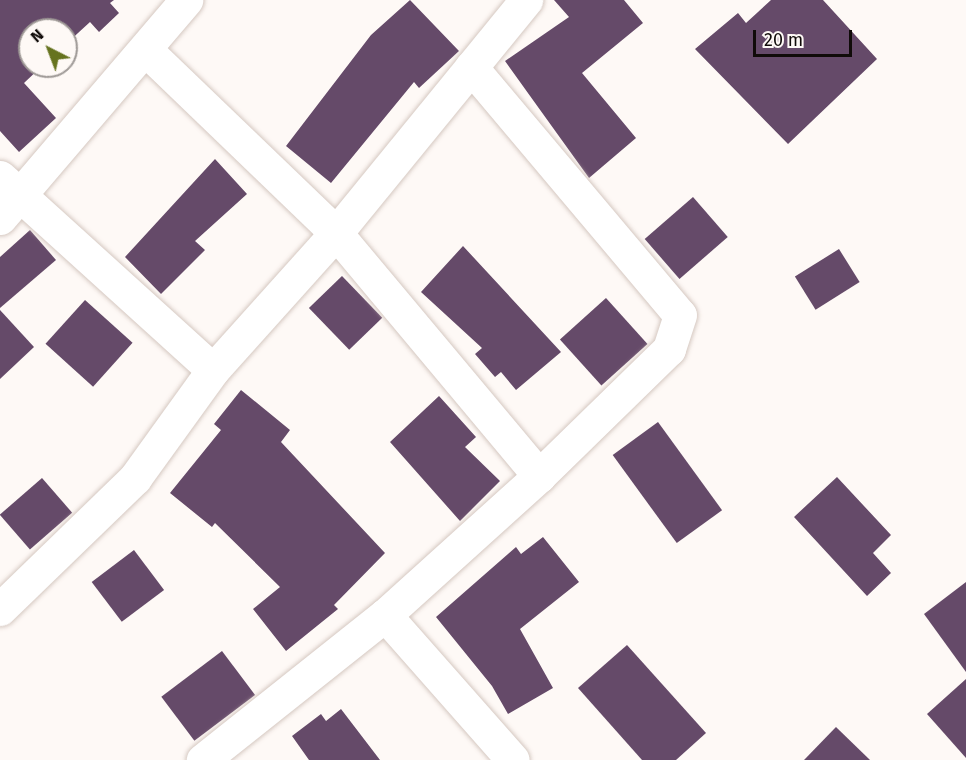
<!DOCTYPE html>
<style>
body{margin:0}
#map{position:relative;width:966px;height:760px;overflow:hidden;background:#fef9f6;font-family:"Fira Sans",sans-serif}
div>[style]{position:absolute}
.building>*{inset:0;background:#654a69;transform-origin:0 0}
.roads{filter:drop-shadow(0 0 2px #d5c8c1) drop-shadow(0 0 2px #d5c8c1)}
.minor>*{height:33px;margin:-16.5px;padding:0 16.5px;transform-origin:16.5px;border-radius:16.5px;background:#fff}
span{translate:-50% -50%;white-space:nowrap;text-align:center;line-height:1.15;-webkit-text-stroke:6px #fef9f6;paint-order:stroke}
.north{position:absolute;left:18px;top:18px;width:60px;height:60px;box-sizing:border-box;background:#fef9f6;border:2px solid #9f9a97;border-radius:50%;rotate:318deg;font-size:16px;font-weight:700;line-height:24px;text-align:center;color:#100b09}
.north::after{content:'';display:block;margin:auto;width:21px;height:27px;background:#66731f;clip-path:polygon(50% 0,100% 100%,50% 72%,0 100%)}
.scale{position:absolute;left:753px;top:30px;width:99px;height:27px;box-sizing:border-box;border:3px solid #100b09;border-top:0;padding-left:8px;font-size:18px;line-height:21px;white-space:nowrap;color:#100b09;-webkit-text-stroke:4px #fef9f6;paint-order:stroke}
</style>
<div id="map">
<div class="building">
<div style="clip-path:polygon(0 0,114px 0,110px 3px,119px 13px,99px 32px,90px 22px,66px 44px,66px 30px,30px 30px,30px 66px,42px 66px,24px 83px,56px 118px,19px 152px,0 131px)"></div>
<div style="clip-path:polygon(410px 0,459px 51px,419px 88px,414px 82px,331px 183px,286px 146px,371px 35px)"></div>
<div style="clip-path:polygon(554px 0,624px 0,643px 23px,582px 73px,636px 138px,589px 178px,505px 61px,569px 17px)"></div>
<div style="clip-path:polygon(771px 0,823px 0,877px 59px,788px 144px,695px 49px,738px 13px,746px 23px)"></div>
<div style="clip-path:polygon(215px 159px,247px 194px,195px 241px,205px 250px,161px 294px,125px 257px)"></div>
<div style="left:693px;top:197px;width:53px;height:64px;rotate:49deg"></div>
<div style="clip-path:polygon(30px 230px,56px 260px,0 308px,0 257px)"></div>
<div style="clip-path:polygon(463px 246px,561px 352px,516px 390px,501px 372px,495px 377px,475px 354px,482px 348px,421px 292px)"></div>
<div style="left:839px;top:249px;width:39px;height:52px;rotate:58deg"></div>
<div style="left:342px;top:276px;width:58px;height:46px;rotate:46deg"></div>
<div style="left:606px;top:298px;width:62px;height:62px;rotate:48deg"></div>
<div style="left:85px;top:300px;width:64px;height:59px;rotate:42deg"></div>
<div style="clip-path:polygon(0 310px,34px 347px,0 379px)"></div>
<div style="clip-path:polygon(241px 390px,290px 430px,281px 442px,385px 553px,334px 605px,338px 609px,286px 651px,253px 609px,280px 587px,215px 523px,212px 527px,170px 493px,221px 430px,214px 424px)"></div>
<div style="clip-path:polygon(439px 396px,476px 437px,465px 447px,500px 481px,460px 521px,390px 442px)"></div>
<div style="left:658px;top:422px;width:109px;height:56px;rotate:54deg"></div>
<div style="clip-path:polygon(837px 477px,891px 535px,873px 553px,891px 573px,867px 596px,794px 517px)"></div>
<div style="left:42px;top:478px;width:46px;height:56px;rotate:49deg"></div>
<div style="clip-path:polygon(543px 537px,579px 582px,520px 629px,553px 688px,508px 714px,492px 686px,436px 617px,516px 547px,521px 554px)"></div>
<div style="left:134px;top:550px;width:50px;height:53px;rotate:53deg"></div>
<div style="clip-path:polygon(966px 582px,966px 672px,924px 614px)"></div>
<div style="clip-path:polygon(627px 645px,706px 733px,676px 760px,642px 760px,578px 688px)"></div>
<div style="left:222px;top:651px;width:55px;height:76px;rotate:53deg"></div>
<div style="clip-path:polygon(966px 679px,966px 758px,927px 714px)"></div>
<div style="clip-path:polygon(341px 709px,380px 760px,309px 760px,292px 736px,321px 714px,326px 721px)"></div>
<div style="clip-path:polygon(836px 727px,870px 760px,804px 760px)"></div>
</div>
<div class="roads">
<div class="minor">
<div style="left:146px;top:50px;width:264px;rotate:43.9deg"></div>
<div style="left:336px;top:233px;width:317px;rotate:50.1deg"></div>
<div style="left:539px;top:476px;width:207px;rotate:137.9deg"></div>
<div style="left:385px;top:615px;width:233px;rotate:141.5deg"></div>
<div style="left:471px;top:67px;width:324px;rotate:49.9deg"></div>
<div style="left:680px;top:315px;width:36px;rotate:108deg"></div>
<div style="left:669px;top:349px;width:182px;rotate:135.7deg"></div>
<div style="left:0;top:177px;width:287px;rotate:42.2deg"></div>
<div style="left:0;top:218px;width:287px;rotate:-49.5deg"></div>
<div style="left:0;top:609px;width:188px;rotate:-44.1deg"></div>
<div style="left:135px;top:478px;width:133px;rotate:-54.2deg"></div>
<div style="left:213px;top:370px;width:184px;rotate:-48.1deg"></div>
<div style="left:336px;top:233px;width:301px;rotate:-50.8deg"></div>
<div style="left:385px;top:615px;width:193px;rotate:48.6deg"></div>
</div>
</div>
<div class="north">N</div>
<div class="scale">20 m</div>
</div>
